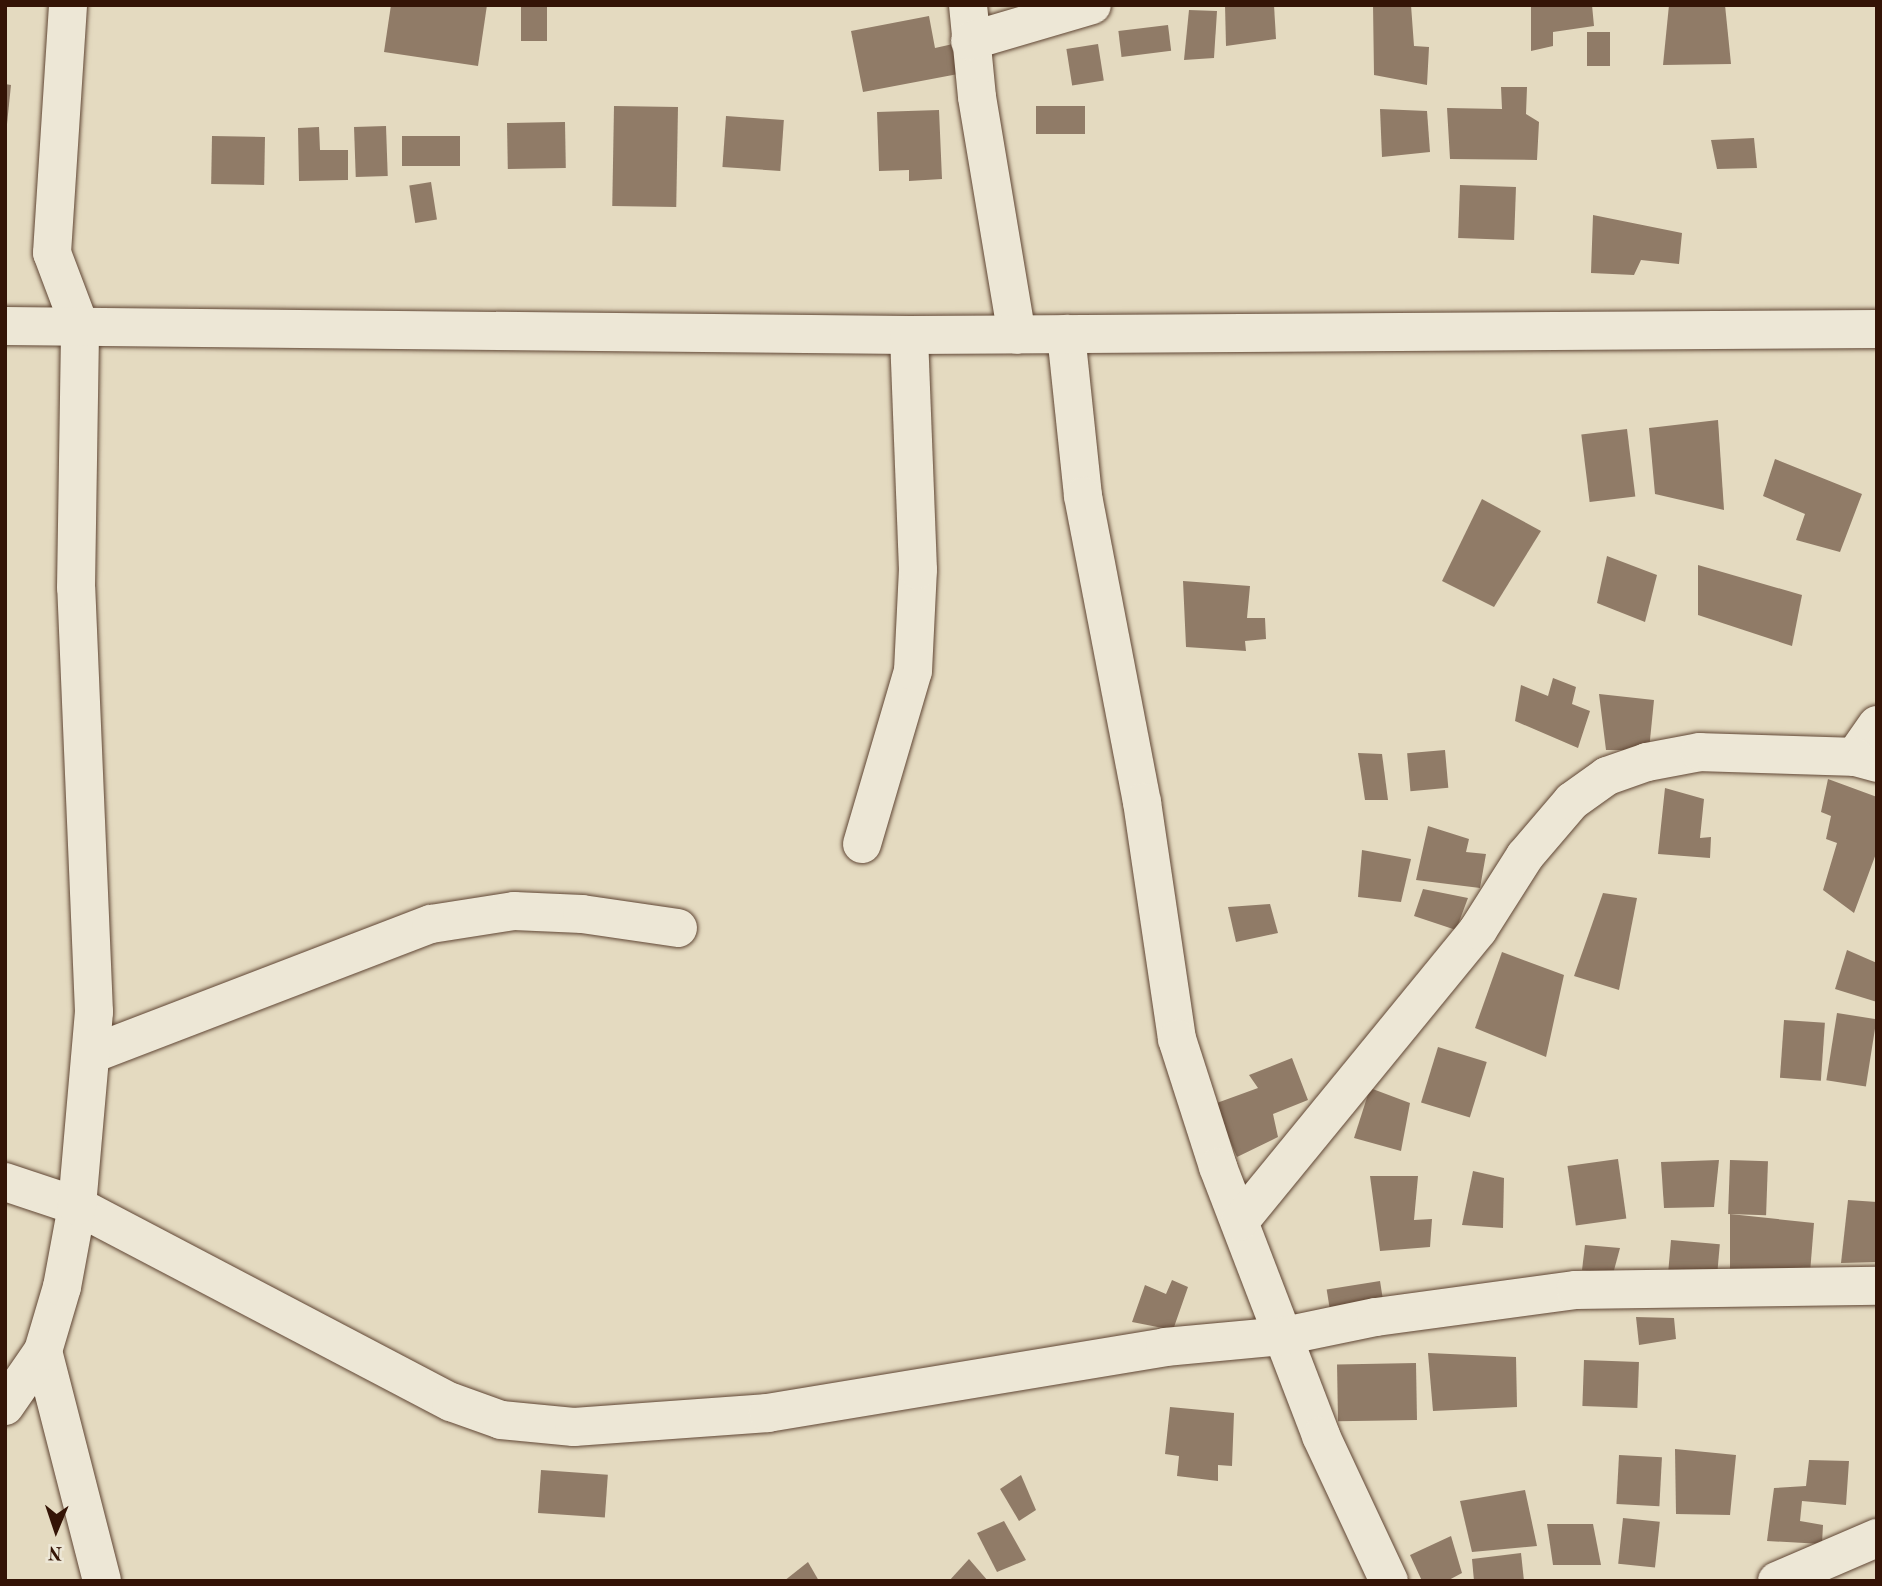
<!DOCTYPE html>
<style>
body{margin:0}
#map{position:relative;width:1882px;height:1586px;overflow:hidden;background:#e4dac0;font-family:"Old Standard TT",serif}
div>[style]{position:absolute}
.building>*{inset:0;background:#907b67;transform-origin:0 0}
.roads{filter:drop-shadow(0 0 2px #604634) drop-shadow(0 0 2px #604634)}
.street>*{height:38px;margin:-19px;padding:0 19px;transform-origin:19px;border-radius:19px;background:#ede7d6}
.secondary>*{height:38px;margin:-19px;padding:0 19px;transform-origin:19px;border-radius:19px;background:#ede7d6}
span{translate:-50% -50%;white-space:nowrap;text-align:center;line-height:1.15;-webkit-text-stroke:7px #ede7d6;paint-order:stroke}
.frame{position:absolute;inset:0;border:7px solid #341406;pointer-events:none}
.north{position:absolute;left:21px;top:1495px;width:70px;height:70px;-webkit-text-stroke:5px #ede7d6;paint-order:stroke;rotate:182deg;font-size:19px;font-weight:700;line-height:28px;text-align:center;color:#341406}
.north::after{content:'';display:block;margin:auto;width:24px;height:32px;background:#341406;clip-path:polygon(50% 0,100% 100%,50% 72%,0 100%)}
</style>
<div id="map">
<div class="building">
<div style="clip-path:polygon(391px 5px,487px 5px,478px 66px,384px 52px)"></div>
<div style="left:521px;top:5px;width:26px;height:36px"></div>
<div style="clip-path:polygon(1225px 5px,1274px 5px,1276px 39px,1226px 46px)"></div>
<div style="clip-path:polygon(1373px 5px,1411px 5px,1414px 46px,1429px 47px,1427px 85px,1374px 75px)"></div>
<div style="clip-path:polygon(1531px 5px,1592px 5px,1594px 26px,1553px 32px,1553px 46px,1531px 51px)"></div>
<div style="clip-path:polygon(1669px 5px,1725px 5px,1731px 64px,1663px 65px)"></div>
<div style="clip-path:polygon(1189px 10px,1217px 11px,1214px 58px,1184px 60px)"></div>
<div style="clip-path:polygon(929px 16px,935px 48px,953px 44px,958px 74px,863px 92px,851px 31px)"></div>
<div style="left:1168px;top:25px;width:26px;height:50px;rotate:83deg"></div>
<div style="left:1587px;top:32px;width:23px;height:34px"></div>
<div style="left:1098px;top:44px;width:37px;height:32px;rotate:81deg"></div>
<div style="clip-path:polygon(5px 84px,11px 85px,7px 124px,5px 124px)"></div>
<div style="clip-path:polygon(1501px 87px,1527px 87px,1526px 114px,1539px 122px,1537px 160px,1450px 159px,1447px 108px,1502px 109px)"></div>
<div style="left:614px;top:106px;width:64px;height:100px;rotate:1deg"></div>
<div style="left:1085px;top:106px;width:28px;height:49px;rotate:90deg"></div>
<div style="clip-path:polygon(1380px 109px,1427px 111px,1430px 152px,1382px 157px)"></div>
<div style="clip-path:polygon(939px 110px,942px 179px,909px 181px,909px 170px,879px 171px,877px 112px)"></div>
<div style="left:726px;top:116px;width:58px;height:51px;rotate:4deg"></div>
<div style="left:565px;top:122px;width:46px;height:58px;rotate:89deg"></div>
<div style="left:386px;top:126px;width:50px;height:32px;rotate:88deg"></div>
<div style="clip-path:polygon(319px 127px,320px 150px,348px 150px,348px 180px,299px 181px,298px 128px)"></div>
<div style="left:212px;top:136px;width:53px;height:48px;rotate:1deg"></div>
<div style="left:460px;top:136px;width:30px;height:58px;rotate:90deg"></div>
<div style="clip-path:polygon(1754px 138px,1757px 168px,1717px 169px,1711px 140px)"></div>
<div style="left:431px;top:182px;width:38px;height:22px;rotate:81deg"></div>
<div style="left:1460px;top:185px;width:56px;height:53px;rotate:2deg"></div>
<div style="clip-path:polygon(1593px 215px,1682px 233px,1679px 264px,1641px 260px,1634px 275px,1591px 273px)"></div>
<div style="clip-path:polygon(1718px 420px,1724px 510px,1655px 494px,1649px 428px)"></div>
<div style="left:1627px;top:429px;width:68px;height:46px;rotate:83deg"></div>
<div style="clip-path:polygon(1775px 459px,1862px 494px,1840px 552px,1796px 540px,1805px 514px,1763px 496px)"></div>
<div style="clip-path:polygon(1482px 499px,1541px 531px,1494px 607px,1442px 581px)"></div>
<div style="clip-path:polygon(1607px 556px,1657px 575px,1645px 622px,1597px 603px)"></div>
<div style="clip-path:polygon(1698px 565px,1802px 595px,1792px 646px,1698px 615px)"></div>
<div style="clip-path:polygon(1183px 581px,1250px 586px,1247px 618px,1265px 618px,1266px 639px,1245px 641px,1246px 651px,1186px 647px)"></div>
<div style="clip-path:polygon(1553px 678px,1576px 687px,1572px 704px,1590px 711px,1578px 748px,1515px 721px,1521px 685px,1548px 696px)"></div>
<div style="clip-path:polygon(1599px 694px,1654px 700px,1649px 750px,1606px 750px)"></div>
<div style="left:1445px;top:750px;width:38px;height:38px;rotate:85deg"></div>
<div style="clip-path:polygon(1358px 753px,1382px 754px,1388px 800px,1365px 800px)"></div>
<div style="clip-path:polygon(1828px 779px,1877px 797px,1877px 851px,1854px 913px,1823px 890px,1837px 843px,1826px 839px,1831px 816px,1821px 812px)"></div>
<div style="clip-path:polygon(1665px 788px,1704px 799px,1700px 838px,1711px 837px,1710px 858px,1658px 854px)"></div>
<div style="clip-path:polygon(1428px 826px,1469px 839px,1466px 852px,1486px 854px,1480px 888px,1416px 880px)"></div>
<div style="clip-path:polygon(1362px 850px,1411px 859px,1401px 902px,1358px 897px)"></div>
<div style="clip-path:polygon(1423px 889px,1468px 898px,1456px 930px,1414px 916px)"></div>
<div style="clip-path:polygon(1603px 893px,1637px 898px,1619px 990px,1574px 976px)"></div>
<div style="clip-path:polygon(1270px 904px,1278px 933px,1236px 942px,1228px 907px)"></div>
<div style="clip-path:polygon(1847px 950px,1877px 963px,1877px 1002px,1835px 989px)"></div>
<div style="clip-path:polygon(1502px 952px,1564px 975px,1546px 1057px,1475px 1028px)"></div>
<div style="left:1837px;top:1013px;width:40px;height:68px;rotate:9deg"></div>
<div style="left:1784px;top:1020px;width:41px;height:58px;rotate:4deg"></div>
<div style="left:1438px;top:1047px;width:51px;height:58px;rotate:17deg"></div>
<div style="clip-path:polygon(1292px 1058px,1308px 1100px,1273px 1114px,1278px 1137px,1237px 1157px,1214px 1104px,1258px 1088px,1249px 1075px)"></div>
<div style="clip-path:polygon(1370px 1088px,1410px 1103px,1401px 1151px,1354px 1138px)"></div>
<div style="left:1618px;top:1159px;width:60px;height:51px;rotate:82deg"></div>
<div style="clip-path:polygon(1719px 1160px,1714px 1207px,1664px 1208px,1661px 1162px)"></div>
<div style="left:1730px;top:1160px;width:38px;height:54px;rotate:2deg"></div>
<div style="clip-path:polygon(1473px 1171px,1504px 1178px,1503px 1228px,1462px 1225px)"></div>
<div style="clip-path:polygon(1370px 1176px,1418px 1176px,1414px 1220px,1432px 1219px,1430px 1247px,1380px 1251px)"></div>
<div style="clip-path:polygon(1848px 1200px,1877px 1202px,1877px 1262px,1841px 1263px)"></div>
<div style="clip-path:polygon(1730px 1214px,1814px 1223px,1810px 1273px,1730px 1271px)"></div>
<div style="left:1671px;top:1240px;width:49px;height:30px;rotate:5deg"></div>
<div style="clip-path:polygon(1585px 1245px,1620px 1248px,1613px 1274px,1582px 1270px)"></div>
<div style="clip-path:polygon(1172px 1280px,1188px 1287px,1173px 1330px,1132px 1322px,1145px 1285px,1166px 1294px)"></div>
<div style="left:1380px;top:1281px;width:25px;height:54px;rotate:81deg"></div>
<div style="clip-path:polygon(1636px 1317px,1674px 1318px,1676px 1339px,1639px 1345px)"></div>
<div style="clip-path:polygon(1428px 1353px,1516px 1357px,1517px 1407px,1433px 1411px)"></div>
<div style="left:1584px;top:1360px;width:55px;height:46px;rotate:2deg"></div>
<div style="left:1416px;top:1363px;width:57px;height:79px;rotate:89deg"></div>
<div style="clip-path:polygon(1170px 1407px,1234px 1413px,1232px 1466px,1218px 1465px,1218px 1481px,1177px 1476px,1179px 1456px,1165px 1454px)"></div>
<div style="clip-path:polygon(1675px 1449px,1736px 1455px,1730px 1515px,1676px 1514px)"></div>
<div style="left:1619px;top:1455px;width:43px;height:49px;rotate:3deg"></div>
<div style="clip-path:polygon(1809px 1460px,1849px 1461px,1846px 1505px,1802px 1501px,1800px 1521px,1823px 1525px,1822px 1544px,1767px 1541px,1774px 1488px,1806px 1486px)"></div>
<div style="left:541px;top:1470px;width:67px;height:43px;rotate:4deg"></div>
<div style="clip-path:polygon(1021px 1475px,1036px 1510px,1019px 1521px,1000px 1489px)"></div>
<div style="clip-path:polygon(1525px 1490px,1537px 1546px,1472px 1552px,1460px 1501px)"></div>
<div style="left:1623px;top:1518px;width:37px;height:46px;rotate:6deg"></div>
<div style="clip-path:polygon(1004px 1521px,1026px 1560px,997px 1572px,977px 1533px)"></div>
<div style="clip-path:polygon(1547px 1524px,1593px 1524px,1601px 1565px,1553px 1565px)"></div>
<div style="clip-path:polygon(1451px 1536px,1462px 1573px,1447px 1581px,1422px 1581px,1410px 1555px)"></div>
<div style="clip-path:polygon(1521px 1553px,1524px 1581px,1474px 1581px,1472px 1559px)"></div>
<div style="clip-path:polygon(969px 1559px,988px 1581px,949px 1581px)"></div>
<div style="clip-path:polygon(808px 1562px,819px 1581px,784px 1581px)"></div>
</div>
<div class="roads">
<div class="street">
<div style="left:968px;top:5px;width:92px;rotate:84.4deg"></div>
<div style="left:977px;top:97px;width:241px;rotate:80.5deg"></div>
<div style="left:970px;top:41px;width:127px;rotate:-16.4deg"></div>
<div style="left:1066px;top:334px;width:163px;rotate:84deg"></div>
<div style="left:1083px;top:496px;width:312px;rotate:79.1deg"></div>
<div style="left:1142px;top:802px;width:240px;rotate:81.6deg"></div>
<div style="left:1177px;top:1039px;width:134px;rotate:72.2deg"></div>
<div style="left:1218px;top:1167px;width:288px;rotate:69deg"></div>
<div style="left:1321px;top:1436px;width:160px;rotate:64.9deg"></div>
<div style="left:1877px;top:725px;width:39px;rotate:125deg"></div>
<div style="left:1855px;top:757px;width:23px;rotate:15deg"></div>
<div style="left:862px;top:844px;width:180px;rotate:-73.6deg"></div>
<div style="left:913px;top:671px;width:101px;rotate:-87.2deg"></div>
<div style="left:918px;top:570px;width:235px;rotate:-92.2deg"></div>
<div style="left:92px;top:1054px;width:363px;rotate:-21deg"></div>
<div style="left:431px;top:924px;width:84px;rotate:-8.9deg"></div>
<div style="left:514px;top:911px;width:68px;rotate:2.5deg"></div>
<div style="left:582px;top:914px;width:97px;rotate:8.3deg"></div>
<div style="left:5px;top:1182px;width:76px;rotate:18.4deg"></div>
<div style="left:77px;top:1206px;width:422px;rotate:27.7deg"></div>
<div style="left:451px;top:1402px;width:53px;rotate:19.8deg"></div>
<div style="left:501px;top:1420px;width:73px;rotate:5.5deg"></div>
<div style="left:574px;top:1427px;width:195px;rotate:-4.1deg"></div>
<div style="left:768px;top:1413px;width:402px;rotate:-9.4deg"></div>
<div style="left:1165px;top:1347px;width:120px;rotate:-5.3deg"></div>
<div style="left:1284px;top:1336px;width:94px;rotate:-11.7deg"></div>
<div style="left:1376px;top:1317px;width:202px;rotate:-7.7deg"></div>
<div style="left:1576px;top:1290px;width:301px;rotate:-0.8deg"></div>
<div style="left:1240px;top:1221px;width:376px;rotate:-50.7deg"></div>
<div style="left:1478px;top:930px;width:88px;rotate:-57.6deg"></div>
<div style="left:1525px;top:856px;width:72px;rotate:-49.5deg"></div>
<div style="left:1572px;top:801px;width:43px;rotate:-35.5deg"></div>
<div style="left:1607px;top:776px;width:42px;rotate:-19.3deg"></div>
<div style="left:1647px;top:762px;width:54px;rotate:-10.7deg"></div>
<div style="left:1700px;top:752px;width:155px;rotate:1.8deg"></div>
<div style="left:43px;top:1351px;width:237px;rotate:75.6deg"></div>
<div style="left:5px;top:1406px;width:67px;rotate:-55.4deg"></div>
<div style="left:43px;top:1351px;width:67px;rotate:-73.5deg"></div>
<div style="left:62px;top:1287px;width:82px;rotate:-79.5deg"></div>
<div style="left:77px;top:1206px;width:195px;rotate:-85deg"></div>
<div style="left:94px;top:1012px;width:424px;rotate:-92.4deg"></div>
<div style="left:76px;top:588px;width:261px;rotate:-89.1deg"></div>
<div style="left:80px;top:327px;width:79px;rotate:-110.7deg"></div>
<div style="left:52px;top:253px;width:249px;rotate:-86.3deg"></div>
<div style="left:1777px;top:1581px;width:109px;rotate:-23.3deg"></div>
</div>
<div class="secondary">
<div style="left:5px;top:326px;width:904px;rotate:0.57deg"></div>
<div style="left:909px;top:335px;width:968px;rotate:-0.36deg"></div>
</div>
</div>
<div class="frame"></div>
<div class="north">N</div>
</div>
